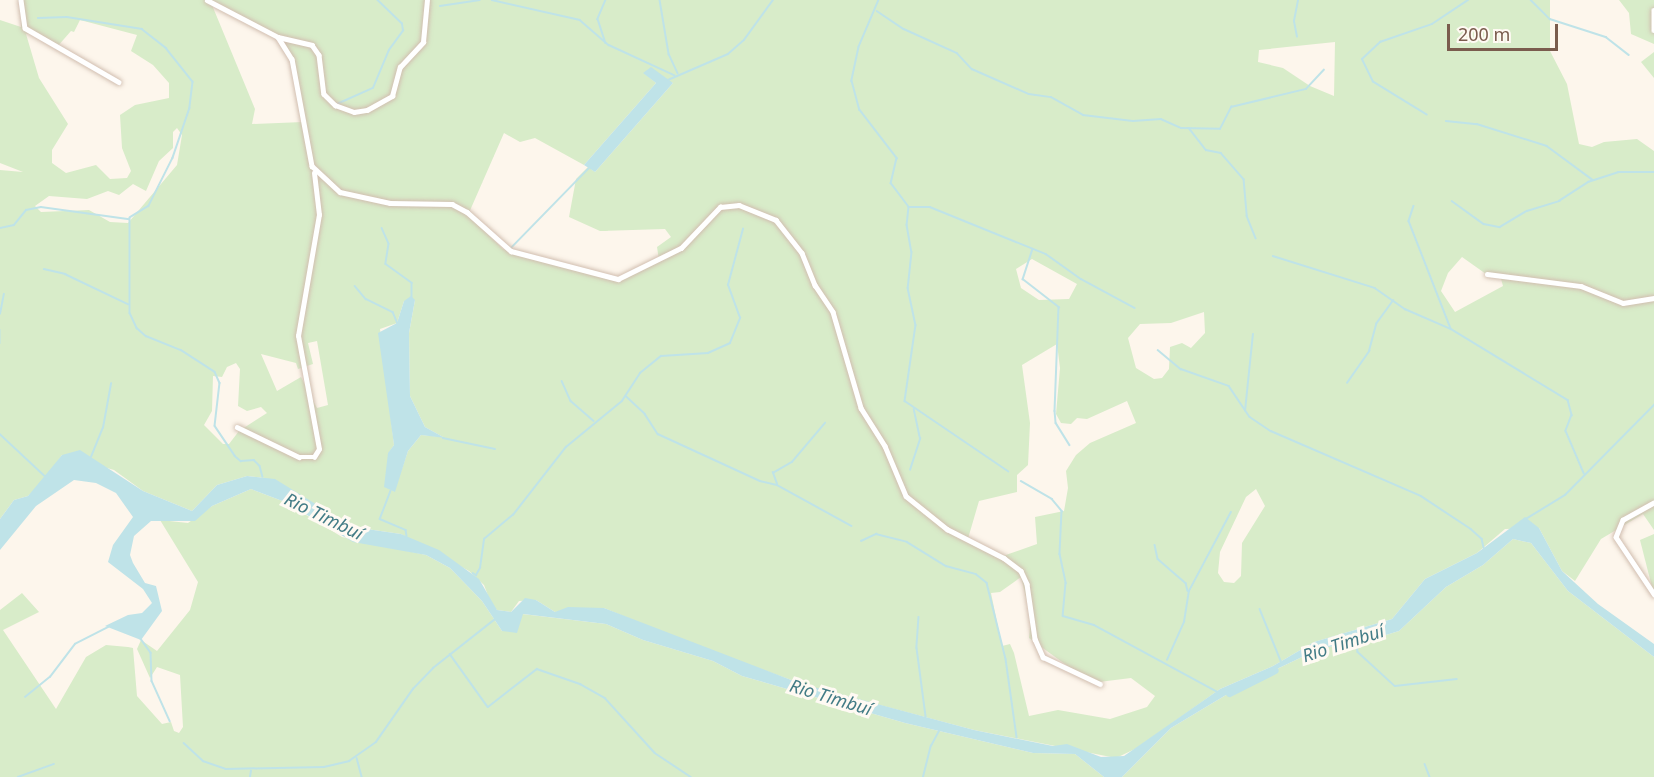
<!DOCTYPE html>
<meta charset="utf-8">
<style>
body{margin:0}
#map{position:relative;width:1654px;height:777px;overflow:hidden;background:#fdf6ec;font-family:"Noto Sans",sans-serif}
div>[style]{position:absolute}
.green>*{inset:0;background:#d8ecc9}
.water>*{inset:0;background:#bfe3e8}
.stream>*{height:1.5px;margin:-0.75px;padding:0 0.75px;transform-origin:0.75px;border-radius:0.75px;background:#bfe3e8}
.river>*{height:7px;margin:-3.5px;padding:0 3.5px;transform-origin:3.5px;border-radius:3.5px;background:#bfe3e8}
.roads{filter:drop-shadow(0 0 2px #d1beb0) drop-shadow(0 0 2px #d1beb0)}
.minor>*{height:4.5px;margin:-2.25px;padding:0 2.25px;transform-origin:2.25px;border-radius:2.25px;background:#fff}
span{translate:-50% -50%;white-space:nowrap;text-align:center;line-height:1.15;-webkit-text-stroke:6px #fffaf3;paint-order:stroke}
.water-label{font-size:18px;color:#437c86;font-style:italic}
.scale{position:absolute;left:1447px;top:24px;width:111px;height:27px;box-sizing:border-box;border:3px solid #7a5c4d;border-top:0;padding-left:8px;font-size:18px;line-height:21px;white-space:nowrap;color:#7a5c4d;-webkit-text-stroke:4px #fffaf3;paint-order:stroke}
</style>
<div id="map">
<div class="green">
<div style="clip-path:polygon(evenodd,22px 0,1550px 0,1550px 51px,1567px 84px,1579px 144px,1592px 147px,1604px 142px,1637px 139px,1654px 151px,1654px 530px,1643px 514px,1601px 539px,1575px 581px,1562px 571px,1539px 528px,1505px 529px,1477px 553px,1425px 579px,1392px 619px,1314px 642px,1273px 666px,1220px 689px,1137px 748px,1116px 758px,974px 730px,808px 686px,686px 642px,604px 608px,555px 612px,536px 600px,519px 601px,511px 612px,497px 610px,492px 606px,484px 585px,469px 571px,401px 534px,353px 527px,265px 478px,247px 476px,217px 485px,192px 511px,143px 491px,114px 470px,62px 455px,42px 483px,28px 496px,14px 500px,0 519px,0 170px,23px 172px,0 163px,0 20px,21px 27px,22px 0,212px 5px,282px 42px,290px 59px,303px 122px,252px 124px,255px 109px,212px 5px,22px 0,80px 20px,137px 35px,131px 51px,153px 65px,169px 83px,169px 98px,135px 105px,120px 115px,122px 148px,131px 171px,127px 178px,110px 179px,96px 165px,66px 173px,52px 163px,52px 150px,68px 124px,39px 78px,26px 34px,32px 33px,57px 47px,71px 31px,74px 32px,80px 20px,22px 0,1335px 42px,1334px 96px,1310px 86px,1283px 68px,1258px 62px,1259px 50px,1335px 42px,22px 0,644px 73px,673px 83px,595px 172px,588px 167px,576px 179px,569px 217px,600px 231px,665px 229px,671px 237px,657px 247px,659px 260px,620px 280px,596px 275px,503px 249px,468px 215px,504px 133px,520px 142px,535px 138px,584px 165px,656px 83px,644px 73px,22px 0,177px 128px,182px 135px,177px 165px,128px 223px,110px 222px,89px 210px,41px 212px,35px 206px,49px 196px,87px 199px,108px 191px,119px 195px,133px 184px,146px 191px,159px 161px,173px 148px,173px 132px,177px 128px,22px 0,1462px 257px,1486px 274px,1500px 275px,1503px 286px,1455px 312px,1441px 291px,1448px 273px,1462px 257px,22px 0,1032px 259px,1077px 284px,1069px 299px,1039px 300px,1021px 288px,1016px 269px,1032px 259px,22px 0,415px 300px,409px 333px,410px 396px,425px 427px,443px 437px,421px 435px,408px 451px,394px 492px,388px 454px,394px 445px,380px 329px,397px 323px,404px 301px,415px 300px,22px 0,1204px 312px,1205px 333px,1191px 348px,1182px 343px,1170px 347px,1169px 369px,1162px 378px,1154px 379px,1136px 368px,1128px 338px,1140px 324px,1171px 323px,1204px 312px,22px 0,317px 341px,328px 405px,317px 408px,301px 377px,277px 391px,261px 354px,296px 363px,298px 369px,313px 364px,308px 343px,317px 341px,22px 0,1057px 344px,1060px 368px,1056px 414px,1061px 423px,1071px 424px,1077px 418px,1087px 419px,1127px 401px,1136px 423px,1090px 443px,1076px 455px,1066px 471px,1068px 488px,1064px 511px,1035px 517px,1037px 544px,1000px 557px,967px 542px,979px 501px,1017px 492px,1017px 475px,1028px 465px,1030px 423px,1022px 365px,1057px 344px,22px 0,236px 363px,240px 369px,238px 406px,247px 411px,261px 407px,267px 413px,239px 431px,229px 444px,223px 444px,204px 425px,212px 411px,213px 376px,222px 377px,227px 367px,236px 363px,22px 0,1256px 489px,1265px 506px,1242px 543px,1241px 576px,1234px 583px,1224px 582px,1218px 573px,1220px 552px,1246px 497px,1256px 489px,22px 0,1021px 577px,1031px 618px,1029px 638px,1091px 683px,1131px 678px,1155px 696px,1147px 707px,1110px 719px,1058px 710px,1029px 716px,1014px 653px,1010px 644px,1002px 646px,991px 593px,1000px 592px,1021px 577px)"></div>
<div style="clip-path:polygon(1619px 0,1654px 0,1654px 44px,1631px 34px,1629px 13px)"></div>
<div style="clip-path:polygon(1654px 52px,1654px 78px,1641px 62px)"></div>
<div style="clip-path:polygon(251px 489px,285px 502px,342px 537px,426px 555px,450px 568px,482px 601px,502px 631px,522px 614px,606px 624px,643px 640px,713px 661px,742px 676px,905px 723px,1033px 753px,1075px 754px,1104px 777px,0 777px,0 610px,22px 593px,39px 612px,3px 630px,56px 709px,86px 657px,106px 645px,128px 647px,133px 648px,137px 696px,162px 724px,171px 722px,174px 731px,179px 733px,183px 727px,180px 675px,157px 667px,150px 678px,137px 649px,141px 640px,157px 651px,190px 610px,198px 582px,160px 520px,188px 523px,212px 506px)"></div>
<div style="clip-path:polygon(1654px 534px,1654px 595px,1640px 540px)"></div>
<div style="clip-path:polygon(1513px 539px,1531px 543px,1568px 591px,1654px 657px,1654px 777px,1122px 777px,1171px 728px,1241px 686px,1321px 648px,1363px 642px,1399px 631px,1446px 587px,1483px 565px)"></div>
</div>
<div class="water">
<div style="clip-path:polygon(651px 67px,673px 83px,595px 172px,584px 165px,656px 83px,643px 73px)"></div>
<div style="clip-path:polygon(411px 296px,415px 300px,409px 333px,410px 396px,425px 427px,445px 438px,421px 435px,408px 451px,395px 492px,384px 487px,388px 453px,394px 445px,378px 333px,397px 323px,404px 301px)"></div>
<div style="clip-path:polygon(80px 450px,143px 491px,192px 511px,217px 485px,247px 476px,275px 479px,353px 527px,401px 534px,439px 550px,479px 579px,497px 610px,511px 612px,525px 598px,536px 600px,555px 612px,568px 607px,604px 608px,799px 683px,974px 730px,1053px 746px,1067px 744px,1101px 757px,1124px 756px,1220px 689px,1273px 666px,1314px 642px,1392px 619px,1425px 579px,1477px 553px,1525px 517px,1539px 528px,1562px 571px,1598px 604px,1654px 644px,1654px 657px,1568px 591px,1531px 543px,1513px 539px,1483px 565px,1446px 587px,1399px 631px,1363px 642px,1321px 648px,1241px 686px,1171px 728px,1122px 777px,1104px 777px,1075px 754px,1033px 753px,905px 723px,742px 676px,713px 661px,643px 640px,606px 624px,523px 614px,517px 633px,502px 631px,482px 601px,450px 568px,426px 555px,353px 542px,285px 502px,251px 489px,212px 506px,195px 521px,151px 521px,134px 536px,130px 555px,133px 563px,145px 583px,156px 586px,162px 611px,141px 640px,105px 626px,128px 615px,142px 613px,152px 603px,143px 589px,108px 562px,113px 545px,133px 517px,116px 493px,96px 483px,74px 480px,36px 506px,0 550px,0 519px,14px 500px,28px 496px,62px 455px)"></div>
</div>
<div class="stream">
<div style="left:492px;top:0;width:90px;rotate:12.8deg"></div>
<div style="left:580px;top:20px;width:38px;rotate:41deg"></div>
<div style="left:609px;top:45px;width:72px;rotate:24.8deg"></div>
<div style="left:606px;top:0;width:21px;rotate:113deg"></div>
<div style="left:598px;top:19px;width:25px;rotate:72deg"></div>
<div style="left:660px;top:0;width:55px;rotate:80.5deg"></div>
<div style="left:669px;top:54px;width:21px;rotate:65deg"></div>
<div style="left:879px;top:0;width:51px;rotate:113.1deg"></div>
<div style="left:859px;top:47px;width:35px;rotate:102deg"></div>
<div style="left:852px;top:81px;width:30px;rotate:75deg"></div>
<div style="left:860px;top:110px;width:61px;rotate:52.4deg"></div>
<div style="left:897px;top:158px;width:26px;rotate:103deg"></div>
<div style="left:891px;top:183px;width:30px;rotate:53deg"></div>
<div style="left:909px;top:207px;width:18px;rotate:96deg"></div>
<div style="left:907px;top:225px;width:27px;rotate:80deg"></div>
<div style="left:912px;top:252px;width:36px;rotate:96deg"></div>
<div style="left:908px;top:288px;width:38px;rotate:78deg"></div>
<div style="left:916px;top:325px;width:77px;rotate:98.2deg"></div>
<div style="left:905px;top:401px;width:125px;rotate:34.2deg"></div>
<div style="left:1531px;top:0;width:27px;rotate:45deg"></div>
<div style="left:1550px;top:19px;width:59px;rotate:17.8deg"></div>
<div style="left:1606px;top:37px;width:29px;rotate:38deg"></div>
<div style="left:440px;top:6px;width:40px;rotate:-8.5deg"></div>
<div style="left:877px;top:11px;width:32px;rotate:34deg"></div>
<div style="left:904px;top:29px;width:58px;rotate:24.4deg"></div>
<div style="left:957px;top:53px;width:22px;rotate:47deg"></div>
<div style="left:972px;top:69px;width:62px;rotate:23.7deg"></div>
<div style="left:1029px;top:94px;width:22px;rotate:8deg"></div>
<div style="left:1051px;top:97px;width:37px;rotate:29deg"></div>
<div style="left:1083px;top:115px;width:50px;rotate:6.8deg"></div>
<div style="left:1133px;top:121px;width:28px;rotate:-4deg"></div>
<div style="left:1161px;top:119px;width:22px;rotate:24deg"></div>
<div style="left:1181px;top:128px;width:39px;rotate:1deg"></div>
<div style="left:1220px;top:129px;width:25px;rotate:-63deg"></div>
<div style="left:1231px;top:107px;width:77px;rotate:-13.5deg"></div>
<div style="left:1306px;top:89px;width:26px;rotate:-47deg"></div>
<div style="left:38px;top:18px;width:29px;rotate:-2deg"></div>
<div style="left:67px;top:17px;width:76px;rotate:9.1deg"></div>
<div style="left:142px;top:29px;width:31px;rotate:38deg"></div>
<div style="left:166px;top:48px;width:43px;rotate:51.5deg"></div>
<div style="left:193px;top:82px;width:26px;rotate:97deg"></div>
<div style="left:190px;top:108px;width:53px;rotate:108.8deg"></div>
<div style="left:173px;top:158px;width:54px;rotate:116.6deg"></div>
<div style="left:149px;top:206px;width:22px;rotate:148deg"></div>
<div style="left:130px;top:218px;width:95px;rotate:90deg"></div>
<div style="left:130px;top:313px;width:17px;rotate:65deg"></div>
<div style="left:137px;top:328px;width:12px;rotate:42deg"></div>
<div style="left:146px;top:336px;width:38px;rotate:22deg"></div>
<div style="left:181px;top:350px;width:40px;rotate:32.9deg"></div>
<div style="left:215px;top:372px;width:12px;rotate:66deg"></div>
<div style="left:220px;top:383px;width:43px;rotate:96.6deg"></div>
<div style="left:215px;top:426px;width:36px;rotate:56deg"></div>
<div style="left:235px;top:456px;width:8px;rotate:40deg"></div>
<div style="left:241px;top:461px;width:13px;rotate:-4deg"></div>
<div style="left:254px;top:460px;width:8px;rotate:45deg"></div>
<div style="left:260px;top:466px;width:11px;rotate:75deg"></div>
<div style="left:1297px;top:37px;width:16px;rotate:-101deg"></div>
<div style="left:1294px;top:21px;width:21px;rotate:-79deg"></div>
<div style="left:668px;top:80px;width:65px;rotate:-23.4deg"></div>
<div style="left:728px;top:54px;width:21px;rotate:-41deg"></div>
<div style="left:744px;top:40px;width:49px;rotate:-54.1deg"></div>
<div style="left:337px;top:104px;width:39px;rotate:-24deg"></div>
<div style="left:373px;top:88px;width:41px;rotate:-67.2deg"></div>
<div style="left:389px;top:50px;width:24px;rotate:-54deg"></div>
<div style="left:403px;top:31px;width:7px;rotate:-98deg"></div>
<div style="left:402px;top:24px;width:35px;rotate:-136deg"></div>
<div style="left:1427px;top:115px;width:63px;rotate:-148.6deg"></div>
<div style="left:1373px;top:82px;width:25px;rotate:-116deg"></div>
<div style="left:1362px;top:59px;width:25px;rotate:-43deg"></div>
<div style="left:1380px;top:42px;width:55px;rotate:-19.1deg"></div>
<div style="left:1432px;top:24px;width:43px;rotate:-33.7deg"></div>
<div style="left:1446px;top:121px;width:31px;rotate:6deg"></div>
<div style="left:1477px;top:124px;width:73px;rotate:17.4deg"></div>
<div style="left:1547px;top:146px;width:57px;rotate:36.5deg"></div>
<div style="left:1189px;top:128px;width:28px;rotate:52deg"></div>
<div style="left:1206px;top:150px;width:15px;rotate:11deg"></div>
<div style="left:1221px;top:153px;width:35px;rotate:49deg"></div>
<div style="left:1244px;top:179px;width:37px;rotate:85deg"></div>
<div style="left:1247px;top:216px;width:24px;rotate:68deg"></div>
<div style="left:1452px;top:201px;width:39px;rotate:36deg"></div>
<div style="left:1484px;top:224px;width:16px;rotate:11deg"></div>
<div style="left:1500px;top:227px;width:31px;rotate:-31deg"></div>
<div style="left:1527px;top:211px;width:34px;rotate:-17deg"></div>
<div style="left:1559px;top:201px;width:35px;rotate:-33deg"></div>
<div style="left:1588px;top:182px;width:32px;rotate:-18deg"></div>
<div style="left:1618px;top:172px;width:36px"></div>
<div style="left:1414px;top:206px;width:16px;rotate:108deg"></div>
<div style="left:1409px;top:221px;width:116px;rotate:68.7deg"></div>
<div style="left:910px;top:207px;width:20px"></div>
<div style="left:930px;top:207px;width:125px;rotate:22.1deg"></div>
<div style="left:1046px;top:254px;width:43px;rotate:35.5deg"></div>
<div style="left:1081px;top:279px;width:61px;rotate:28.2deg"></div>
<div style="left:0;top:228px;width:14px;rotate:-12deg"></div>
<div style="left:14px;top:225px;width:19px;rotate:-51deg"></div>
<div style="left:26px;top:210px;width:15px;rotate:-11deg"></div>
<div style="left:41px;top:207px;width:89px;rotate:7.8deg"></div>
<div style="left:382px;top:228px;width:17px;rotate:66deg"></div>
<div style="left:389px;top:244px;width:20px;rotate:99deg"></div>
<div style="left:386px;top:264px;width:32px;rotate:36deg"></div>
<div style="left:412px;top:283px;width:15px;rotate:90deg"></div>
<div style="left:511px;top:248px;width:112px;rotate:-45.7deg"></div>
<div style="left:1033px;top:249px;width:32px;rotate:108deg"></div>
<div style="left:1023px;top:279px;width:46px;rotate:37.9deg"></div>
<div style="left:1059px;top:307px;width:104px;rotate:92.2deg"></div>
<div style="left:1055px;top:411px;width:12px;rotate:85deg"></div>
<div style="left:1056px;top:423px;width:26px;rotate:58deg"></div>
<div style="left:1273px;top:256px;width:107px;rotate:17.4deg"></div>
<div style="left:1375px;top:288px;width:37px;rotate:35deg"></div>
<div style="left:1405px;top:309px;width:50px;rotate:23.5deg"></div>
<div style="left:1451px;top:329px;width:137px;rotate:31.3deg"></div>
<div style="left:1568px;top:400px;width:16px;rotate:75deg"></div>
<div style="left:1572px;top:415px;width:17px;rotate:111deg"></div>
<div style="left:1566px;top:431px;width:46px;rotate:66.8deg"></div>
<div style="left:44px;top:269px;width:22px;rotate:13deg"></div>
<div style="left:65px;top:274px;width:70px;rotate:25.5deg"></div>
<div style="left:355px;top:286px;width:17px;rotate:50deg"></div>
<div style="left:366px;top:299px;width:30px;rotate:26deg"></div>
<div style="left:393px;top:312px;width:13px;rotate:67deg"></div>
<div style="left:0;top:314px;width:20px;rotate:-79deg"></div>
<div style="left:0;top:330px;width:13px;rotate:90deg"></div>
<div style="left:1158px;top:350px;width:30px;rotate:40deg"></div>
<div style="left:1181px;top:369px;width:51px;rotate:19.5deg"></div>
<div style="left:1229px;top:386px;width:37px;rotate:56deg"></div>
<div style="left:1250px;top:417px;width:25px;rotate:34deg"></div>
<div style="left:1271px;top:431px;width:163px;rotate:23.4deg"></div>
<div style="left:1421px;top:496px;width:60px;rotate:33.4deg"></div>
<div style="left:1471px;top:529px;width:15px;rotate:42deg"></div>
<div style="left:1482px;top:539px;width:9px;rotate:77deg"></div>
<div style="left:562px;top:381px;width:22px;rotate:66deg"></div>
<div style="left:571px;top:401px;width:30px;rotate:41deg"></div>
<div style="left:1347px;top:383px;width:39px;rotate:-55deg"></div>
<div style="left:1369px;top:351px;width:28px;rotate:-75deg"></div>
<div style="left:1376px;top:324px;width:29px;rotate:-54deg"></div>
<div style="left:626px;top:396px;width:26px;rotate:43deg"></div>
<div style="left:645px;top:414px;width:24px;rotate:57deg"></div>
<div style="left:658px;top:434px;width:112px;rotate:24.7deg"></div>
<div style="left:760px;top:481px;width:17px;rotate:13deg"></div>
<div style="left:777px;top:485px;width:85px;rotate:28.7deg"></div>
<div style="left:1245px;top:411px;width:77px;rotate:-84.1deg"></div>
<div style="left:0;top:434px;width:64px;rotate:43.1deg"></div>
<div style="left:443px;top:438px;width:53px;rotate:11.9deg"></div>
<div style="left:91px;top:457px;width:31px;rotate:-68deg"></div>
<div style="left:103px;top:428px;width:45px;rotate:-79.7deg"></div>
<div style="left:910px;top:470px;width:33px;rotate:-72deg"></div>
<div style="left:920px;top:439px;width:30px;rotate:-102deg"></div>
<div style="left:1021px;top:481px;width:36px;rotate:30deg"></div>
<div style="left:1052px;top:499px;width:16px;rotate:50deg"></div>
<div style="left:1062px;top:511px;width:43px;rotate:92.7deg"></div>
<div style="left:1060px;top:554px;width:30px;rotate:78deg"></div>
<div style="left:1066px;top:583px;width:33px;rotate:95deg"></div>
<div style="left:1063px;top:616px;width:32px;rotate:16deg"></div>
<div style="left:1094px;top:625px;width:141px;rotate:28.4deg"></div>
<div style="left:777px;top:484px;width:12px;rotate:-110deg"></div>
<div style="left:773px;top:473px;width:22px;rotate:-30deg"></div>
<div style="left:792px;top:462px;width:51px;rotate:-49.8deg"></div>
<div style="left:391px;top:491px;width:30px;rotate:111deg"></div>
<div style="left:380px;top:519px;width:28px;rotate:23deg"></div>
<div style="left:406px;top:530px;width:6px;rotate:81deg"></div>
<div style="left:1526px;top:519px;width:46px;rotate:-31.6deg"></div>
<div style="left:1565px;top:495px;width:127px;rotate:-45.3deg"></div>
<div style="left:861px;top:541px;width:17px;rotate:-25deg"></div>
<div style="left:876px;top:534px;width:32px;rotate:14deg"></div>
<div style="left:907px;top:542px;width:46px;rotate:31.6deg"></div>
<div style="left:946px;top:566px;width:31px;rotate:15deg"></div>
<div style="left:976px;top:574px;width:14px;rotate:39deg"></div>
<div style="left:987px;top:583px;width:78px;rotate:76deg"></div>
<div style="left:1006px;top:659px;width:79px;rotate:82deg"></div>
<div style="left:1155px;top:545px;width:14px;rotate:78deg"></div>
<div style="left:1158px;top:559px;width:37px;rotate:41deg"></div>
<div style="left:1186px;top:583px;width:8px;rotate:76deg"></div>
<div style="left:473px;top:573px;width:4px;rotate:34deg"></div>
<div style="left:476px;top:575px;width:8px;rotate:-60deg"></div>
<div style="left:480px;top:568px;width:29px;rotate:-82deg"></div>
<div style="left:484px;top:539px;width:38px;rotate:-40deg"></div>
<div style="left:513px;top:515px;width:86px;rotate:-52.1deg"></div>
<div style="left:566px;top:447px;width:72px;rotate:-39.4deg"></div>
<div style="left:622px;top:401px;width:33px;rotate:-57deg"></div>
<div style="left:640px;top:373px;width:27px;rotate:-39deg"></div>
<div style="left:661px;top:356px;width:47px;rotate:-3.7deg"></div>
<div style="left:708px;top:353px;width:24px;rotate:-24deg"></div>
<div style="left:730px;top:343px;width:27px;rotate:-68deg"></div>
<div style="left:740px;top:318px;width:35px;rotate:-110deg"></div>
<div style="left:728px;top:285px;width:58px;rotate:-75deg"></div>
<div style="left:1260px;top:609px;width:56px;rotate:68deg"></div>
<div style="left:919px;top:617px;width:31px;rotate:94deg"></div>
<div style="left:917px;top:648px;width:69px;rotate:82.5deg"></div>
<div style="left:141px;top:639px;width:17px;rotate:54deg"></div>
<div style="left:151px;top:653px;width:28px;rotate:88deg"></div>
<div style="left:152px;top:681px;width:44px;rotate:65.8deg"></div>
<div style="left:1357px;top:643px;width:9px;rotate:84deg"></div>
<div style="left:1358px;top:652px;width:50px;rotate:42.6deg"></div>
<div style="left:1395px;top:686px;width:62px;rotate:-6.4deg"></div>
<div style="left:450px;top:654px;width:65px;rotate:54.4deg"></div>
<div style="left:488px;top:707px;width:62px;rotate:-37.8deg"></div>
<div style="left:537px;top:669px;width:46px;rotate:19.2deg"></div>
<div style="left:580px;top:684px;width:29px;rotate:29deg"></div>
<div style="left:605px;top:698px;width:74px;rotate:47.7deg"></div>
<div style="left:655px;top:753px;width:43px;rotate:33.7deg"></div>
<div style="left:1167px;top:660px;width:42px;rotate:-65.9deg"></div>
<div style="left:1184px;top:622px;width:31px;rotate:-81deg"></div>
<div style="left:1189px;top:591px;width:89px;rotate:-62deg"></div>
<div style="left:25px;top:697px;width:32px;rotate:-39deg"></div>
<div style="left:50px;top:677px;width:41px;rotate:-52.9deg"></div>
<div style="left:75px;top:644px;width:37px;rotate:-27deg"></div>
<div style="left:184px;top:743px;width:26px;rotate:43deg"></div>
<div style="left:203px;top:761px;width:24px;rotate:19deg"></div>
<div style="left:226px;top:769px;width:98px;rotate:-1.2deg"></div>
<div style="left:324px;top:767px;width:26px;rotate:-13deg"></div>
<div style="left:349px;top:761px;width:33px;rotate:-35deg"></div>
<div style="left:376px;top:742px;width:65px;rotate:-55.1deg"></div>
<div style="left:413px;top:689px;width:29px;rotate:-46deg"></div>
<div style="left:433px;top:668px;width:78px;rotate:-38.2deg"></div>
<div style="left:357px;top:758px;width:20px;rotate:75deg"></div>
<div style="left:1425px;top:764px;width:14px;rotate:69deg"></div>
<div style="left:18px;top:777px;width:38px;rotate:-20deg"></div>
<div style="left:250px;top:777px;width:6px;rotate:-81deg"></div>
<div style="left:923px;top:777px;width:32px;rotate:-76deg"></div>
<div style="left:931px;top:746px;width:17px;rotate:-62deg"></div>
</div>
<div class="river">
<div style="left:1229px;top:693px;width:51px;rotate:-26.6deg"></div>
</div>
<div class="roads">
<div class="minor">
<div style="left:21px;top:0;width:28px;rotate:82deg"></div>
<div style="left:25px;top:28px;width:108px;rotate:29.9deg"></div>
<div style="left:207px;top:0;width:80px;rotate:27.5deg"></div>
<div style="left:278px;top:37px;width:35px;rotate:13deg"></div>
<div style="left:312px;top:45px;width:12px;rotate:55deg"></div>
<div style="left:319px;top:55px;width:39px;rotate:83deg"></div>
<div style="left:324px;top:94px;width:16px;rotate:45deg"></div>
<div style="left:335px;top:105px;width:20px;rotate:20deg"></div>
<div style="left:354px;top:112px;width:13px;rotate:-9deg"></div>
<div style="left:367px;top:110px;width:29px;rotate:-29deg"></div>
<div style="left:392px;top:96px;width:30px;rotate:-75deg"></div>
<div style="left:400px;top:67px;width:34px;rotate:-47deg"></div>
<div style="left:423px;top:42px;width:42px;rotate:-84.6deg"></div>
<div style="left:1654px;top:10px;width:20px;rotate:90deg"></div>
<div style="left:278px;top:37px;width:26px;rotate:58deg"></div>
<div style="left:292px;top:59px;width:109px;rotate:79.4deg"></div>
<div style="left:312px;top:166px;width:38px;rotate:43deg"></div>
<div style="left:340px;top:192px;width:51px;rotate:12.4deg"></div>
<div style="left:390px;top:203px;width:62px;rotate:0.9deg"></div>
<div style="left:452px;top:204px;width:17px;rotate:28deg"></div>
<div style="left:467px;top:212px;width:59px;rotate:41.6deg"></div>
<div style="left:511px;top:251px;width:111px;rotate:14.7deg"></div>
<div style="left:618px;top:279px;width:70px;rotate:-26.2deg"></div>
<div style="left:681px;top:248px;width:57px;rotate:-46.4deg"></div>
<div style="left:720px;top:207px;width:19px;rotate:-6deg"></div>
<div style="left:739px;top:205px;width:40px;rotate:22deg"></div>
<div style="left:776px;top:220px;width:42px;rotate:51.8deg"></div>
<div style="left:802px;top:253px;width:35px;rotate:68deg"></div>
<div style="left:815px;top:285px;width:32px;rotate:56deg"></div>
<div style="left:833px;top:312px;width:100px;rotate:73.7deg"></div>
<div style="left:861px;top:408px;width:45px;rotate:57.7deg"></div>
<div style="left:885px;top:446px;width:54px;rotate:67.2deg"></div>
<div style="left:906px;top:496px;width:53px;rotate:38.8deg"></div>
<div style="left:947px;top:529px;width:64px;rotate:27deg"></div>
<div style="left:1004px;top:558px;width:21px;rotate:37deg"></div>
<div style="left:1021px;top:571px;width:14px;rotate:65deg"></div>
<div style="left:1027px;top:584px;width:56px;rotate:81.7deg"></div>
<div style="left:1035px;top:639px;width:20px;rotate:66deg"></div>
<div style="left:1043px;top:657px;width:63px;rotate:25.3deg"></div>
<div style="left:1487px;top:274px;width:95px;rotate:7.3deg"></div>
<div style="left:1581px;top:286px;width:45px;rotate:22deg"></div>
<div style="left:1623px;top:303px;width:31px;rotate:-9deg"></div>
<div style="left:237px;top:427px;width:69px;rotate:25.8deg"></div>
<div style="left:299px;top:457px;width:15px"></div>
<div style="left:314px;top:457px;width:9px;rotate:-58deg"></div>
<div style="left:319px;top:449px;width:115px;rotate:-100.5deg"></div>
<div style="left:298px;top:336px;width:123px;rotate:-80.2deg"></div>
<div style="left:319px;top:215px;width:42px;rotate:-96.8deg"></div>
<div style="left:1654px;top:503px;width:35px;rotate:151deg"></div>
<div style="left:1623px;top:520px;width:18px;rotate:112deg"></div>
<div style="left:1616px;top:537px;width:69px;rotate:56.3deg"></div>
</div>
</div>
<div class="water-label">
<span style="left:324px;top:516px;rotate:26deg">Rio Timbuí</span>
<span style="left:1343px;top:643px;rotate:-18deg">Rio Timbuí</span>
<span style="left:831px;top:697px;rotate:17deg">Rio Timbuí</span>
</div>
<div class="scale">200 m</div>
</div>
